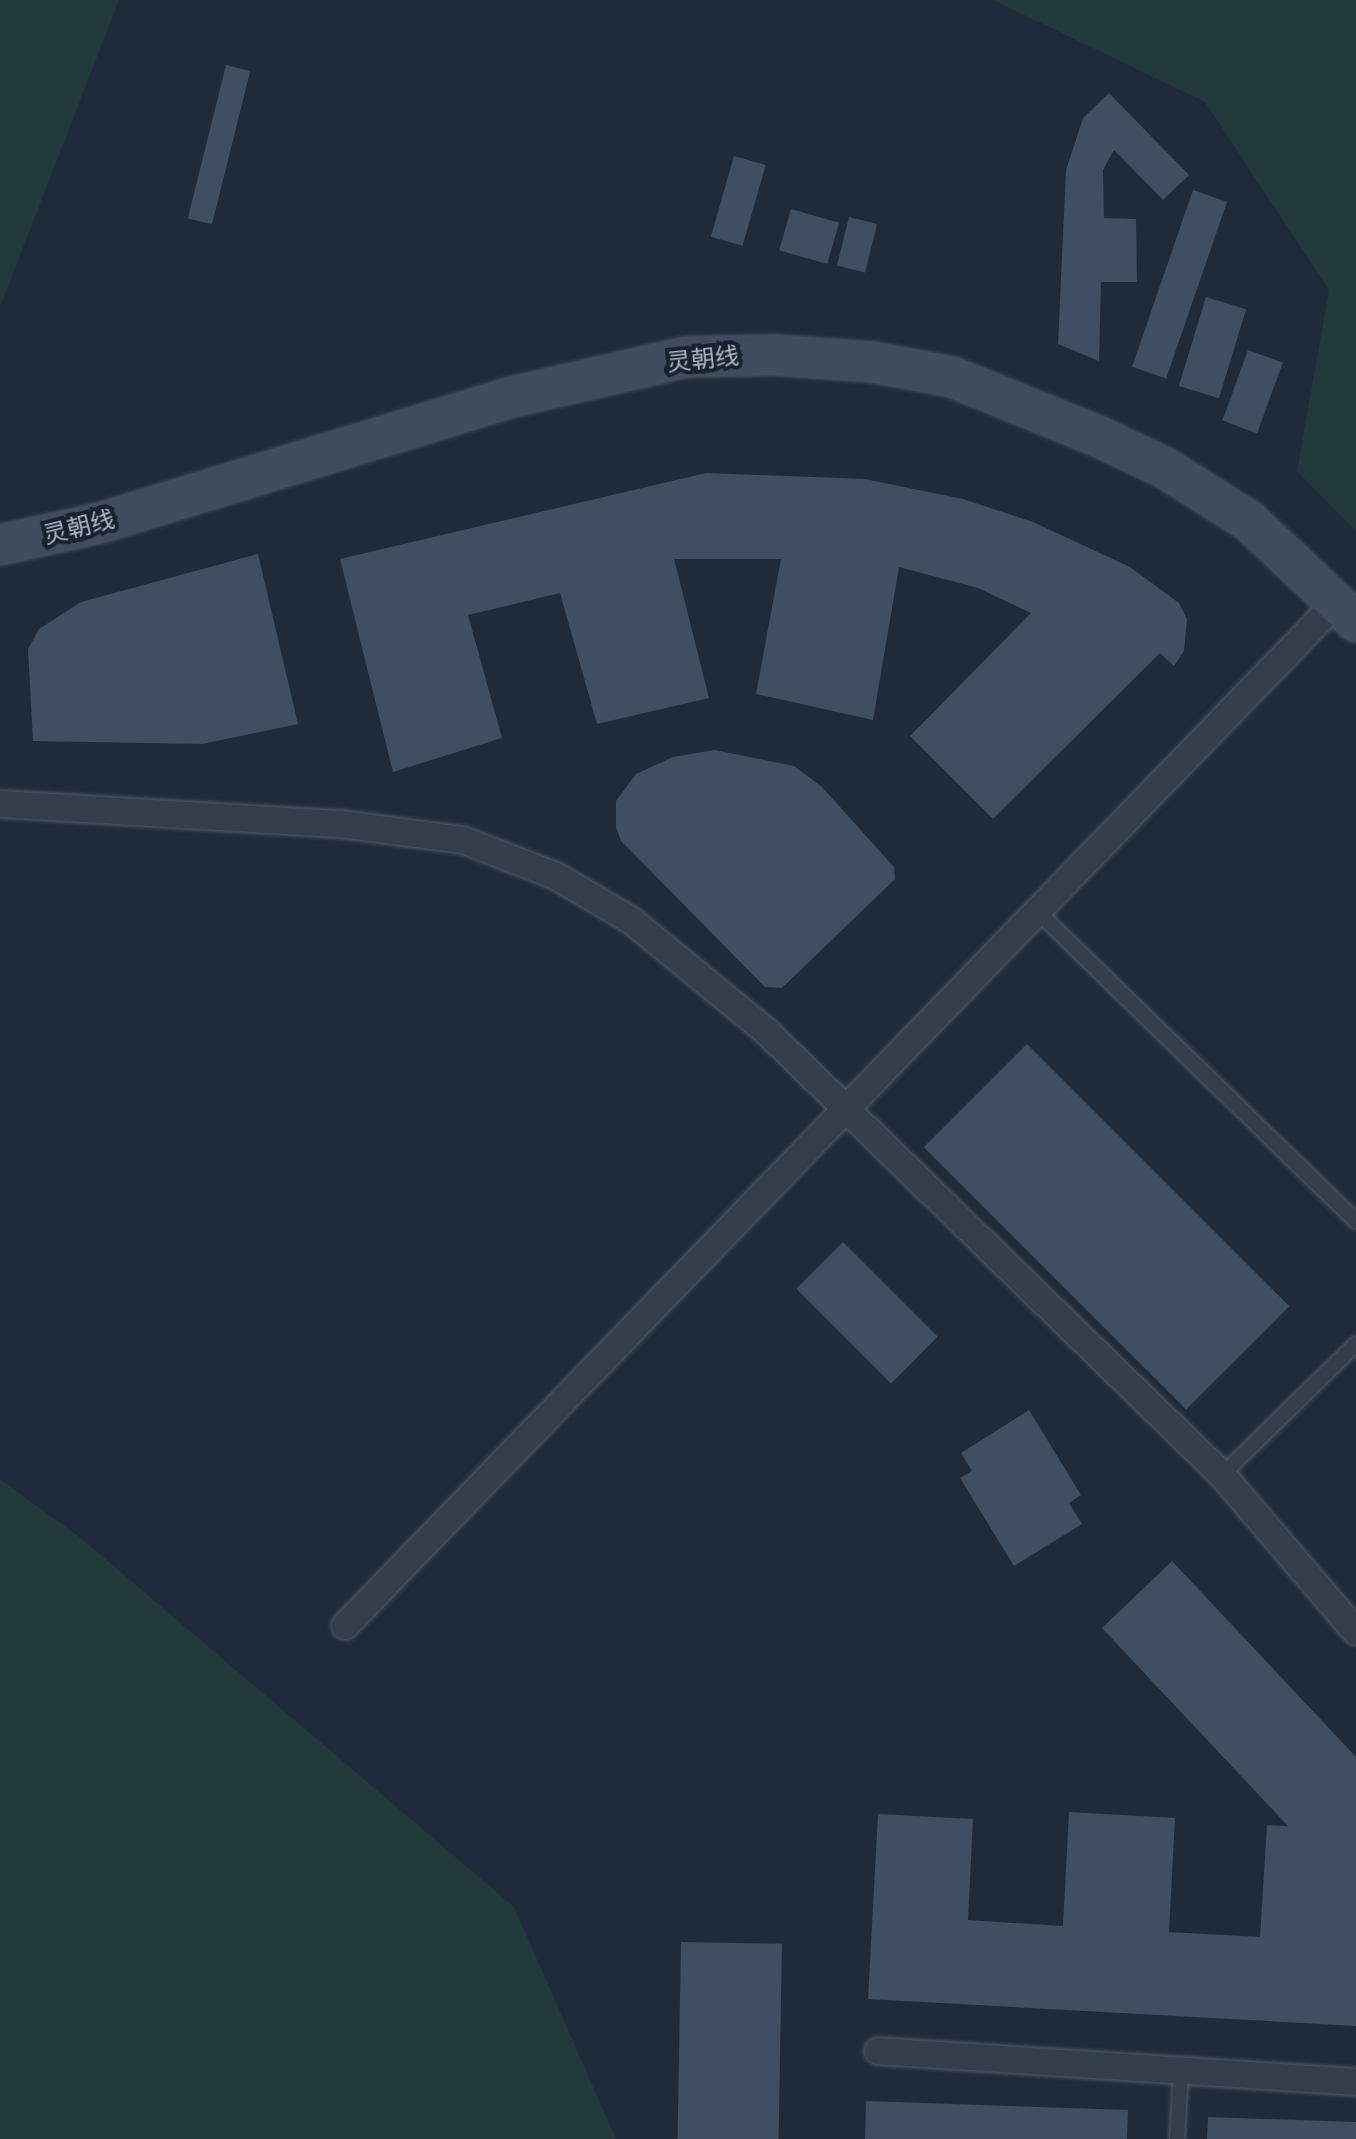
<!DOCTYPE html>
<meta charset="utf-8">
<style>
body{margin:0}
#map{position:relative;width:1356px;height:2139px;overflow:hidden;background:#1f2b3a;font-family:"DM Sans","Noto Sans SC",sans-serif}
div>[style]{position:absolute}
.green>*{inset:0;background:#21393b}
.building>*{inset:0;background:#3f4e60;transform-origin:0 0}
.roads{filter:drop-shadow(0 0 2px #505b68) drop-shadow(0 0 2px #505b68)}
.lane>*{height:14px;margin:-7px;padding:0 7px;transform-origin:7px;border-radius:7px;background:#333d4b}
.street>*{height:26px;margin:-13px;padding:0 13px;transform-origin:13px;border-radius:13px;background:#333d4b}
.secondary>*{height:38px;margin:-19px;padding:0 19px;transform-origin:19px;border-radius:19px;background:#404c5e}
span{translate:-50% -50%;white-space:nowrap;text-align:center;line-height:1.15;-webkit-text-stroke:8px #18222f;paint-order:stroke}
.street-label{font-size:24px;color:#adb8c7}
</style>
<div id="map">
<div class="green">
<div style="clip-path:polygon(0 0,119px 0,0 307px)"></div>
<div style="clip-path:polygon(993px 0,1356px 0,1356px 532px,1297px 471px,1329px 290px,1205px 102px)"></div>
<div style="clip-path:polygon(0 1479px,82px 1539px,514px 1907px,616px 2139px,0 2139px)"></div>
</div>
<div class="building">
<div style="left:226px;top:65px;width:25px;height:158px;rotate:14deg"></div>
<div style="clip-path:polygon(1109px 93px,1189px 175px,1163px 200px,1114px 150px,1103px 170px,1104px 218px,1136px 219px,1137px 282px,1101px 282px,1099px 361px,1058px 344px,1066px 170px,1083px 118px)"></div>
<div style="left:734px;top:156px;width:33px;height:84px;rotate:16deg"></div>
<div style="left:1193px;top:190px;width:36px;height:187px;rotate:19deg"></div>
<div style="left:791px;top:209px;width:50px;height:43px;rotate:16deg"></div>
<div style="left:849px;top:217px;width:29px;height:50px;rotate:14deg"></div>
<div style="left:1206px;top:297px;width:42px;height:93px;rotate:17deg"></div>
<div style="left:1248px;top:350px;width:37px;height:75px;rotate:20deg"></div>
<div style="clip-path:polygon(706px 473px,865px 479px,963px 499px,1033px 522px,1130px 567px,1179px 603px,1187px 619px,1184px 651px,1174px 666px,1160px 653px,993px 819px,910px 736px,1031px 613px,978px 588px,899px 567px,873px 720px,756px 694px,781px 559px,674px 559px,709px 698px,597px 724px,560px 593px,468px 615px,502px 738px,393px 772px,340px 559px)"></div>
<div style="clip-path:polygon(258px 554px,298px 724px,202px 744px,33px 741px,28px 649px,39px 629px,81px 602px)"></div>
<div style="clip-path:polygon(715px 750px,794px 766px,822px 787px,894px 867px,895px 879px,782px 988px,765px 987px,621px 841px,616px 827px,616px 801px,636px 774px,673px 757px)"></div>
<div style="left:1027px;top:1044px;width:371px;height:146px;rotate:45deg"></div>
<div style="left:843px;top:1242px;width:134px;height:66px;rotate:45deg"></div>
<div style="clip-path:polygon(1029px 1410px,1081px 1495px,1069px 1503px,1082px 1524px,1014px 1566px,960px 1478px,972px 1471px,961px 1453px)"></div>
<div style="clip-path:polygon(1172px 1561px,1356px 1757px,1356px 2026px,868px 1999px,878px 1814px,973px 1819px,968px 1920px,1063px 1926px,1069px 1812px,1175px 1818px,1169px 1932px,1260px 1937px,1267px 1825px,1288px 1826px,1102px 1628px)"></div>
<div style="left:681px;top:1942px;width:101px;height:197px;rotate:1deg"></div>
<div style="clip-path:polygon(866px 2101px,1128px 2110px,1127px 2139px,865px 2139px)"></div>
<div style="clip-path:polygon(1208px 2117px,1356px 2122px,1356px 2139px,1207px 2139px)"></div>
</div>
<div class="roads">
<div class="lane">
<div style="left:1037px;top:911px;width:445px;rotate:44.2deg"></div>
<div style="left:1222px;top:1475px;width:187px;rotate:-44.4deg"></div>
<div style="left:1177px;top:2139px;width:68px;rotate:-86.6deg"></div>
</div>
<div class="street">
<div style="left:0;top:804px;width:342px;rotate:3.4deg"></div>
<div style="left:341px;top:824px;width:123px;rotate:7.5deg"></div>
<div style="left:463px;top:840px;width:100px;rotate:21.2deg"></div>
<div style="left:556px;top:876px;width:88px;rotate:30.6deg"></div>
<div style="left:632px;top:921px;width:175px;rotate:39.4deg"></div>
<div style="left:767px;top:1032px;width:635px;rotate:44.23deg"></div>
<div style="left:1222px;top:1475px;width:206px;rotate:49.5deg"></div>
<div style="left:345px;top:1626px;width:1426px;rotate:-45.91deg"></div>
<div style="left:878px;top:2051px;width:479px;rotate:3.7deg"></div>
</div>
<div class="secondary">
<div style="left:0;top:545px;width:102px;rotate:-12.4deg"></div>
<div style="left:100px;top:523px;width:431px;rotate:-17deg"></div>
<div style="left:512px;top:397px;width:180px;rotate:-12.9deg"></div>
<div style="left:687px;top:357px;width:87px;rotate:-1.3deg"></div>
<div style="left:774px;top:355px;width:98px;rotate:4.1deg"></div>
<div style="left:872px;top:362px;width:81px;rotate:10.6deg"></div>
<div style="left:952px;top:377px;width:160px;rotate:22.1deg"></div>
<div style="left:1100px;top:437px;width:72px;rotate:25.5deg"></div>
<div style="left:1165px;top:468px;width:99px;rotate:32.2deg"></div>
<div style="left:1249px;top:521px;width:147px;rotate:43.3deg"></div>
</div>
</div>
<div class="street-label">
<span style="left:703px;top:359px;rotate:-6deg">灵朝线</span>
<span style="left:79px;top:527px;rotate:-14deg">灵朝线</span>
</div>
</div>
